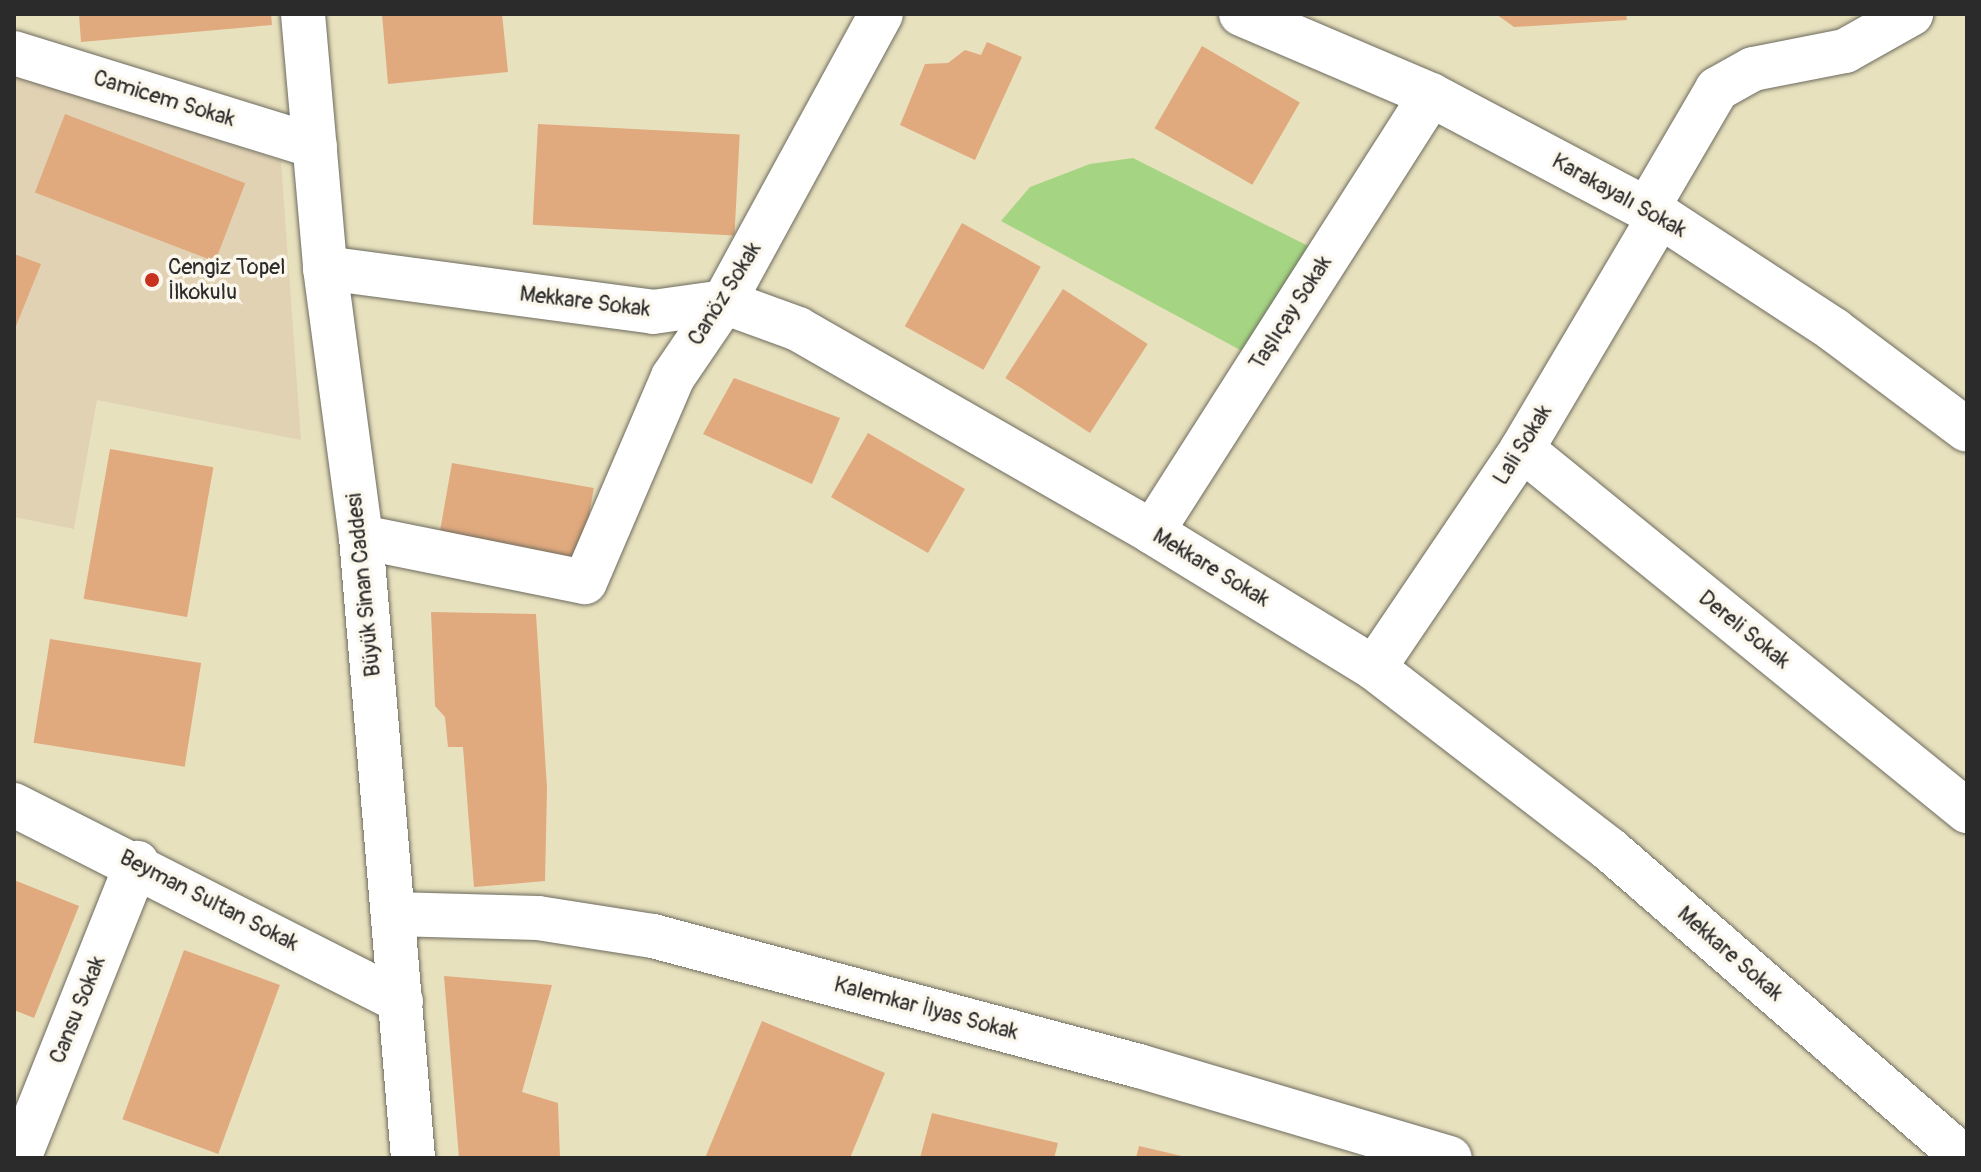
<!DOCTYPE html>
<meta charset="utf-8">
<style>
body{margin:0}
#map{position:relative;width:1981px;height:1172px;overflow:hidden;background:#e8e1be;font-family:Pangolin,sans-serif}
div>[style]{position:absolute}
.built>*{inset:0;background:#e1d2b4}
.green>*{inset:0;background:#a5d583}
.building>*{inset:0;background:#e0a97e;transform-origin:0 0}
.roads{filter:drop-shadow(0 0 2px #6d6b5e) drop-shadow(0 0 2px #6d6b5e)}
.minor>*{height:44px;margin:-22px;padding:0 22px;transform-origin:22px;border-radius:22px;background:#fff}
.dots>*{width:22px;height:22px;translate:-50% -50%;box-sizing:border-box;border:4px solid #fbf7ec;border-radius:50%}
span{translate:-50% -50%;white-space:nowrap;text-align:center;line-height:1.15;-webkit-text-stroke:7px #fbf7ec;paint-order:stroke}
.street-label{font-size:22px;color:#2b2b2b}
.poi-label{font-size:22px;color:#2b2b2b}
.left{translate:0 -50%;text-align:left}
.frame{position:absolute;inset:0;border:16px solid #2b2b2b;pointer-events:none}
</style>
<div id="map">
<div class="built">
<div style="clip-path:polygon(14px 74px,281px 161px,301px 440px,97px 400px,74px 529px,14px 517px)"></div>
</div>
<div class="green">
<div style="clip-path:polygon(1133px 158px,1316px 250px,1255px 358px,1001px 221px,1030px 187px,1090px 164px)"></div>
</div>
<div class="building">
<div style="clip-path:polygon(79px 14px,271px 14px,272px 25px,81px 42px)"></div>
<div style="clip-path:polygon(382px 14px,502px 14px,508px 72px,388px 84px)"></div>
<div style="clip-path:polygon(1496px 14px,1626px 14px,1627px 20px,1514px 27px)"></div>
<div style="clip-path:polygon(987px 42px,1022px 57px,975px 160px,900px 125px,925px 64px,948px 63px,965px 50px,981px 55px)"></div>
<div style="left:1202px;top:46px;width:113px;height:95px;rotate:30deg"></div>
<div style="left:65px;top:114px;width:193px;height:84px;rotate:21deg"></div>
<div style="left:538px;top:124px;width:202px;height:101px;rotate:3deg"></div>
<div style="left:962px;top:223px;width:90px;height:118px;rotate:29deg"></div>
<div style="clip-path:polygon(14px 254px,41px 264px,14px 331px)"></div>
<div style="left:1063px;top:289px;width:101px;height:106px;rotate:33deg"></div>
<div style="clip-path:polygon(734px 378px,840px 418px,812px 484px,703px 434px)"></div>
<div style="left:868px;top:433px;width:112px;height:74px;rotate:30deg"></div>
<div style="left:110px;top:449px;width:105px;height:152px;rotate:10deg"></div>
<div style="left:452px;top:463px;width:144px;height:72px;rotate:10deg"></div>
<div style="clip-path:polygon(431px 612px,536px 614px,547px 788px,545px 881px,474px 887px,463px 747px,448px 747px,445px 717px,435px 706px)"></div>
<div style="left:50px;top:639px;width:153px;height:105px;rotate:9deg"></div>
<div style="clip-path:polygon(14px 880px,79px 906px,34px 1018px,14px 1010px)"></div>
<div style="left:184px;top:950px;width:102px;height:180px;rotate:20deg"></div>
<div style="clip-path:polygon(444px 976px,552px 985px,522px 1092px,558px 1103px,560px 1158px,459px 1158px)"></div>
<div style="clip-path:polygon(762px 1021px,885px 1073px,850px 1158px,705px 1158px)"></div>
<div style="clip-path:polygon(932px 1113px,1058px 1143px,1054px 1158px,920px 1158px)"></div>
<div style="clip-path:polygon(1139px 1146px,1186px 1157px,1186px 1158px,1136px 1158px)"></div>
</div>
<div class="roads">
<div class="minor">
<div style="left:303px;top:14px;width:255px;rotate:85deg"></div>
<div style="left:325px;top:268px;width:271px;rotate:82.4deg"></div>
<div style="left:361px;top:537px;width:623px;rotate:85.21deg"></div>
<div style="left:1241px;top:14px;width:207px;rotate:23.1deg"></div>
<div style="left:1431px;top:95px;width:259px;rotate:27.9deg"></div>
<div style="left:1660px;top:216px;width:208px;rotate:33.2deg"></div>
<div style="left:1834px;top:330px;width:166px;rotate:36.9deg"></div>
<div style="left:14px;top:53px;width:315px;rotate:17.2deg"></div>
<div style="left:1647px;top:209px;width:139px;rotate:-59.7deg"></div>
<div style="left:1717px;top:89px;width:41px;rotate:-29.1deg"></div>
<div style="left:1753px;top:69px;width:94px;rotate:-11.1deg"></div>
<div style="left:1845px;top:51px;width:76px;rotate:-29.3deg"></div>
<div style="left:325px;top:268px;width:331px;rotate:7.6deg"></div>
<div style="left:653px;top:312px;width:72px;rotate:-8deg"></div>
<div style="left:724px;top:302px;width:79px;rotate:20deg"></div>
<div style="left:798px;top:329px;width:408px;rotate:29.8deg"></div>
<div style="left:1152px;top:532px;width:260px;rotate:31.5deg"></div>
<div style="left:1374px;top:668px;width:297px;rotate:37.6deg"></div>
<div style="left:1609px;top:849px;width:471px;rotate:41deg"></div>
<div style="left:1522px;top:449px;width:574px;rotate:39.13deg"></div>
<div style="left:1152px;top:532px;width:518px;rotate:-57.44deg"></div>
<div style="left:361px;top:537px;width:228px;rotate:11.4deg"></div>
<div style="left:585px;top:582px;width:223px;rotate:-66.8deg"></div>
<div style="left:673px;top:377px;width:91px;rotate:-55.8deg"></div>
<div style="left:724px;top:302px;width:328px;rotate:-61.4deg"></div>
<div style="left:1374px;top:668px;width:264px;rotate:-55.9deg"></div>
<div style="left:1522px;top:449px;width:271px;rotate:-59.4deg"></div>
<div style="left:14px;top:805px;width:434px;rotate:26.9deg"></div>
<div style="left:393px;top:914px;width:145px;rotate:1.6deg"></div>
<div style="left:538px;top:918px;width:116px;rotate:8.9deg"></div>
<div style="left:653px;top:936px;width:503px;rotate:14.98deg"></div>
<div style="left:1139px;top:1066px;width:324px;rotate:16.5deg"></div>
<div style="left:19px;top:1158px;width:318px;rotate:-68.2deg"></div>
</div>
</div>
<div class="dots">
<div style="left:152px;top:280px;background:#c8321e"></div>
</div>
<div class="street-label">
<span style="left:164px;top:99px;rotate:17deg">Camicem Sokak</span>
<span style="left:1619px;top:196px;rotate:29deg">Karakayalı Sokak</span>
<span style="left:725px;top:294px;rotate:-58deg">Canöz Sokak</span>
<span style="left:585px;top:302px;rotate:7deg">Mekkare Sokak</span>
<span style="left:1291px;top:313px;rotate:-57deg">Taşlıçay Sokak</span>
<span style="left:1523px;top:445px;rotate:-58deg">Lali Sokak</span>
<span style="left:1211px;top:568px;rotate:31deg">Mekkare Sokak</span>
<span style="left:364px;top:585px;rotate:-96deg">Büyük Sinan Caddesi</span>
<span style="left:1744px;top:630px;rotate:39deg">Dereli Sokak</span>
<span style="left:209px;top:901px;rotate:27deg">Beyman Sultan Sokak</span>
<span style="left:1730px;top:954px;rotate:41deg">Mekkare Sokak</span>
<span style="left:926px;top:1009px;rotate:15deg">Kalemkar İlyas Sokak</span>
<span style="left:78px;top:1010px;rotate:-68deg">Cansu Sokak</span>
</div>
<div class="poi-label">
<span class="left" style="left:168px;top:280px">Cengiz Topel<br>İlkokulu</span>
</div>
<div class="frame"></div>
</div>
